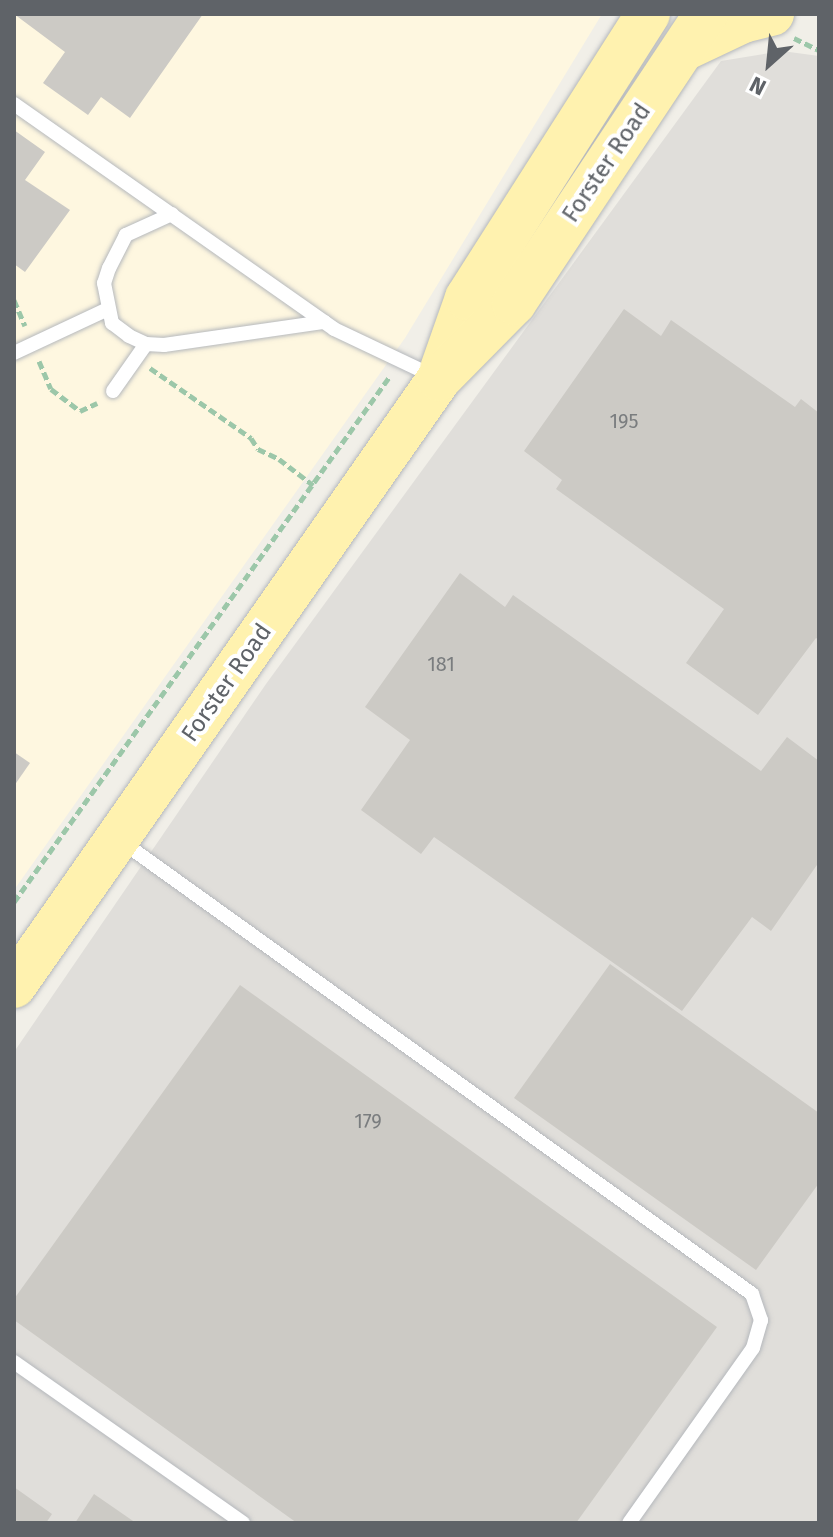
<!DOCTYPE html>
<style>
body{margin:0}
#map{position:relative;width:833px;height:1537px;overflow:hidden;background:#f1efe8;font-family:"Fira Sans",sans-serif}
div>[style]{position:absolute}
.commercial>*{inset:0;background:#fef7e0}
.industrial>*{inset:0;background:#e0deda}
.building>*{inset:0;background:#cccac5}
.path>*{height:5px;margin-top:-2.5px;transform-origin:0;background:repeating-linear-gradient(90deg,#9cc7a9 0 8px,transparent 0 12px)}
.roads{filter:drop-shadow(0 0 2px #b5b8bc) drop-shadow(0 0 2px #b5b8bc)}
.service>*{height:14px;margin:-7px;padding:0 7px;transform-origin:7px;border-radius:7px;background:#fff}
.primary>*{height:44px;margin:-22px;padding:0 22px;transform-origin:22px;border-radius:22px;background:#fff2af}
span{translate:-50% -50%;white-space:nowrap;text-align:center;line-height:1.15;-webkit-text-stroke:8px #fff;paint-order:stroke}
.number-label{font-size:20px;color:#7a7d7f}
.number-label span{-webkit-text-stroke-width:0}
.street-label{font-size:24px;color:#5f6368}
.frame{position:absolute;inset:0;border:16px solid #5f6368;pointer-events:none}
.north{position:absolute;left:729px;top:24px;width:80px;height:80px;-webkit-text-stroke:6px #fff;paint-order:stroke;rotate:207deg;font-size:22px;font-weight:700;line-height:32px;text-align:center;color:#5f6368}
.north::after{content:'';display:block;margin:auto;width:28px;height:36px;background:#5f6368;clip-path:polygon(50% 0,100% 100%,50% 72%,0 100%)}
</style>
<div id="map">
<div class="commercial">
<div style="clip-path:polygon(14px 14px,602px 14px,405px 338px,14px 890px)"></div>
</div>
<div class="industrial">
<div style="clip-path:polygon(782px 51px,819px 56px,819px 1523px,14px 1523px,14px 1052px,266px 684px,721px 61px)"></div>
</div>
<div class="building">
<div style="clip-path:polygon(14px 14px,203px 14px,130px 118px,101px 97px,88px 115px,43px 83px,65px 52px)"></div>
<div style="clip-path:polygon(14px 130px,45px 152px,25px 180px,70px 210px,25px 272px,14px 264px)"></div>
<div style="clip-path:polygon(624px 309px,661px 336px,671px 320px,795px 407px,801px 399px,819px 413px,819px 640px,816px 638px,758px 715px,686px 663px,724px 609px,556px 489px,562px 480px,524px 451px)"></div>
<div style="clip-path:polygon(460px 573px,505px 607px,513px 595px,761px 771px,787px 737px,819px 761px,819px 862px,771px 931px,752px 917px,682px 1011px,434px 837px,421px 854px,361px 810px,410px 740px,365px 707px)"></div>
<div style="clip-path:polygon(14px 752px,30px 763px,14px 786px)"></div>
<div style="clip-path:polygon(610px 964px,819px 1113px,819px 1183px,756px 1270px,514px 1098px)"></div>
<div style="clip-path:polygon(240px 985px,717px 1327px,576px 1523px,297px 1523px,14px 1320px,14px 1299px)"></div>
<div style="clip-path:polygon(14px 1487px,52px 1514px,46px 1523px,14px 1523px)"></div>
<div style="clip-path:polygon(94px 1494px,136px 1523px,75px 1523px)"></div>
</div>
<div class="path">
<div style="left:794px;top:38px;width:28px;rotate:26deg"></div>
<div style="left:14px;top:300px;width:28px;rotate:67deg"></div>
<div style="left:39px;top:361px;width:30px;rotate:67deg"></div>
<div style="left:51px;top:389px;width:36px;rotate:37deg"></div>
<div style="left:80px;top:411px;width:19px;rotate:-25deg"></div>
<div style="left:150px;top:368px;width:123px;rotate:34.7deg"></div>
<div style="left:251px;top:438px;width:13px;rotate:58deg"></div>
<div style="left:258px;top:449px;width:23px;rotate:25deg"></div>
<div style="left:279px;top:459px;width:43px;rotate:37.4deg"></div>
<div style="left:14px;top:902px;width:647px;rotate:-54.44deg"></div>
</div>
<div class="roads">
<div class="service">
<div style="left:14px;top:104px;width:391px;rotate:35.1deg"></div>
<div style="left:334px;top:329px;width:112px;rotate:25.4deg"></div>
<div style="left:172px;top:214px;width:51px;rotate:155.5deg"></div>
<div style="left:126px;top:235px;width:37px;rotate:117deg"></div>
<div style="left:109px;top:268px;width:16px;rotate:108deg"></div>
<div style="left:104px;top:283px;width:41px;rotate:78.7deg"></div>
<div style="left:112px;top:323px;width:21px;rotate:37deg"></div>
<div style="left:129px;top:336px;width:19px;rotate:25deg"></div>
<div style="left:146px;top:344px;width:18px;rotate:3deg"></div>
<div style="left:164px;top:345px;width:162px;rotate:-8.2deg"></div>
<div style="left:14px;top:353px;width:104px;rotate:-25.1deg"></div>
<div style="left:113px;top:391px;width:57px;rotate:-54.9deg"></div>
<div style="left:121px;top:841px;width:777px;rotate:35.67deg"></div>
<div style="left:752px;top:1294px;width:28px;rotate:71deg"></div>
<div style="left:761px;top:1320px;width:29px;rotate:106deg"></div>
<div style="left:753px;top:1348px;width:214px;rotate:125.3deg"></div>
<div style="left:14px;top:1362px;width:280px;rotate:35.1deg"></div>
</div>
<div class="primary">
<div style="left:684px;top:49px;width:65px;rotate:-25.4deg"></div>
<div style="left:743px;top:21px;width:30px;rotate:-14deg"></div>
<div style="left:442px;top:369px;width:75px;rotate:-70.6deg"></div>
<div style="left:467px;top:298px;width:337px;rotate:-57.5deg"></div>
<div style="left:14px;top:986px;width:741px;rotate:-55deg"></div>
<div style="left:439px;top:379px;width:107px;rotate:-45.4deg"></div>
<div style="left:514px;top:303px;width:347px;rotate:-56.4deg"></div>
</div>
</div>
<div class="number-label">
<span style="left:624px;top:421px">195</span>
<span style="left:441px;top:664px">181</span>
<span style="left:368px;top:1121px">179</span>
</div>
<div class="street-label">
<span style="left:607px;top:163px;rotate:-56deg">Forster Road</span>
<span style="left:227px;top:683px;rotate:-55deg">Forster Road</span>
</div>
<div class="frame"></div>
<div class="north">N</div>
</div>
